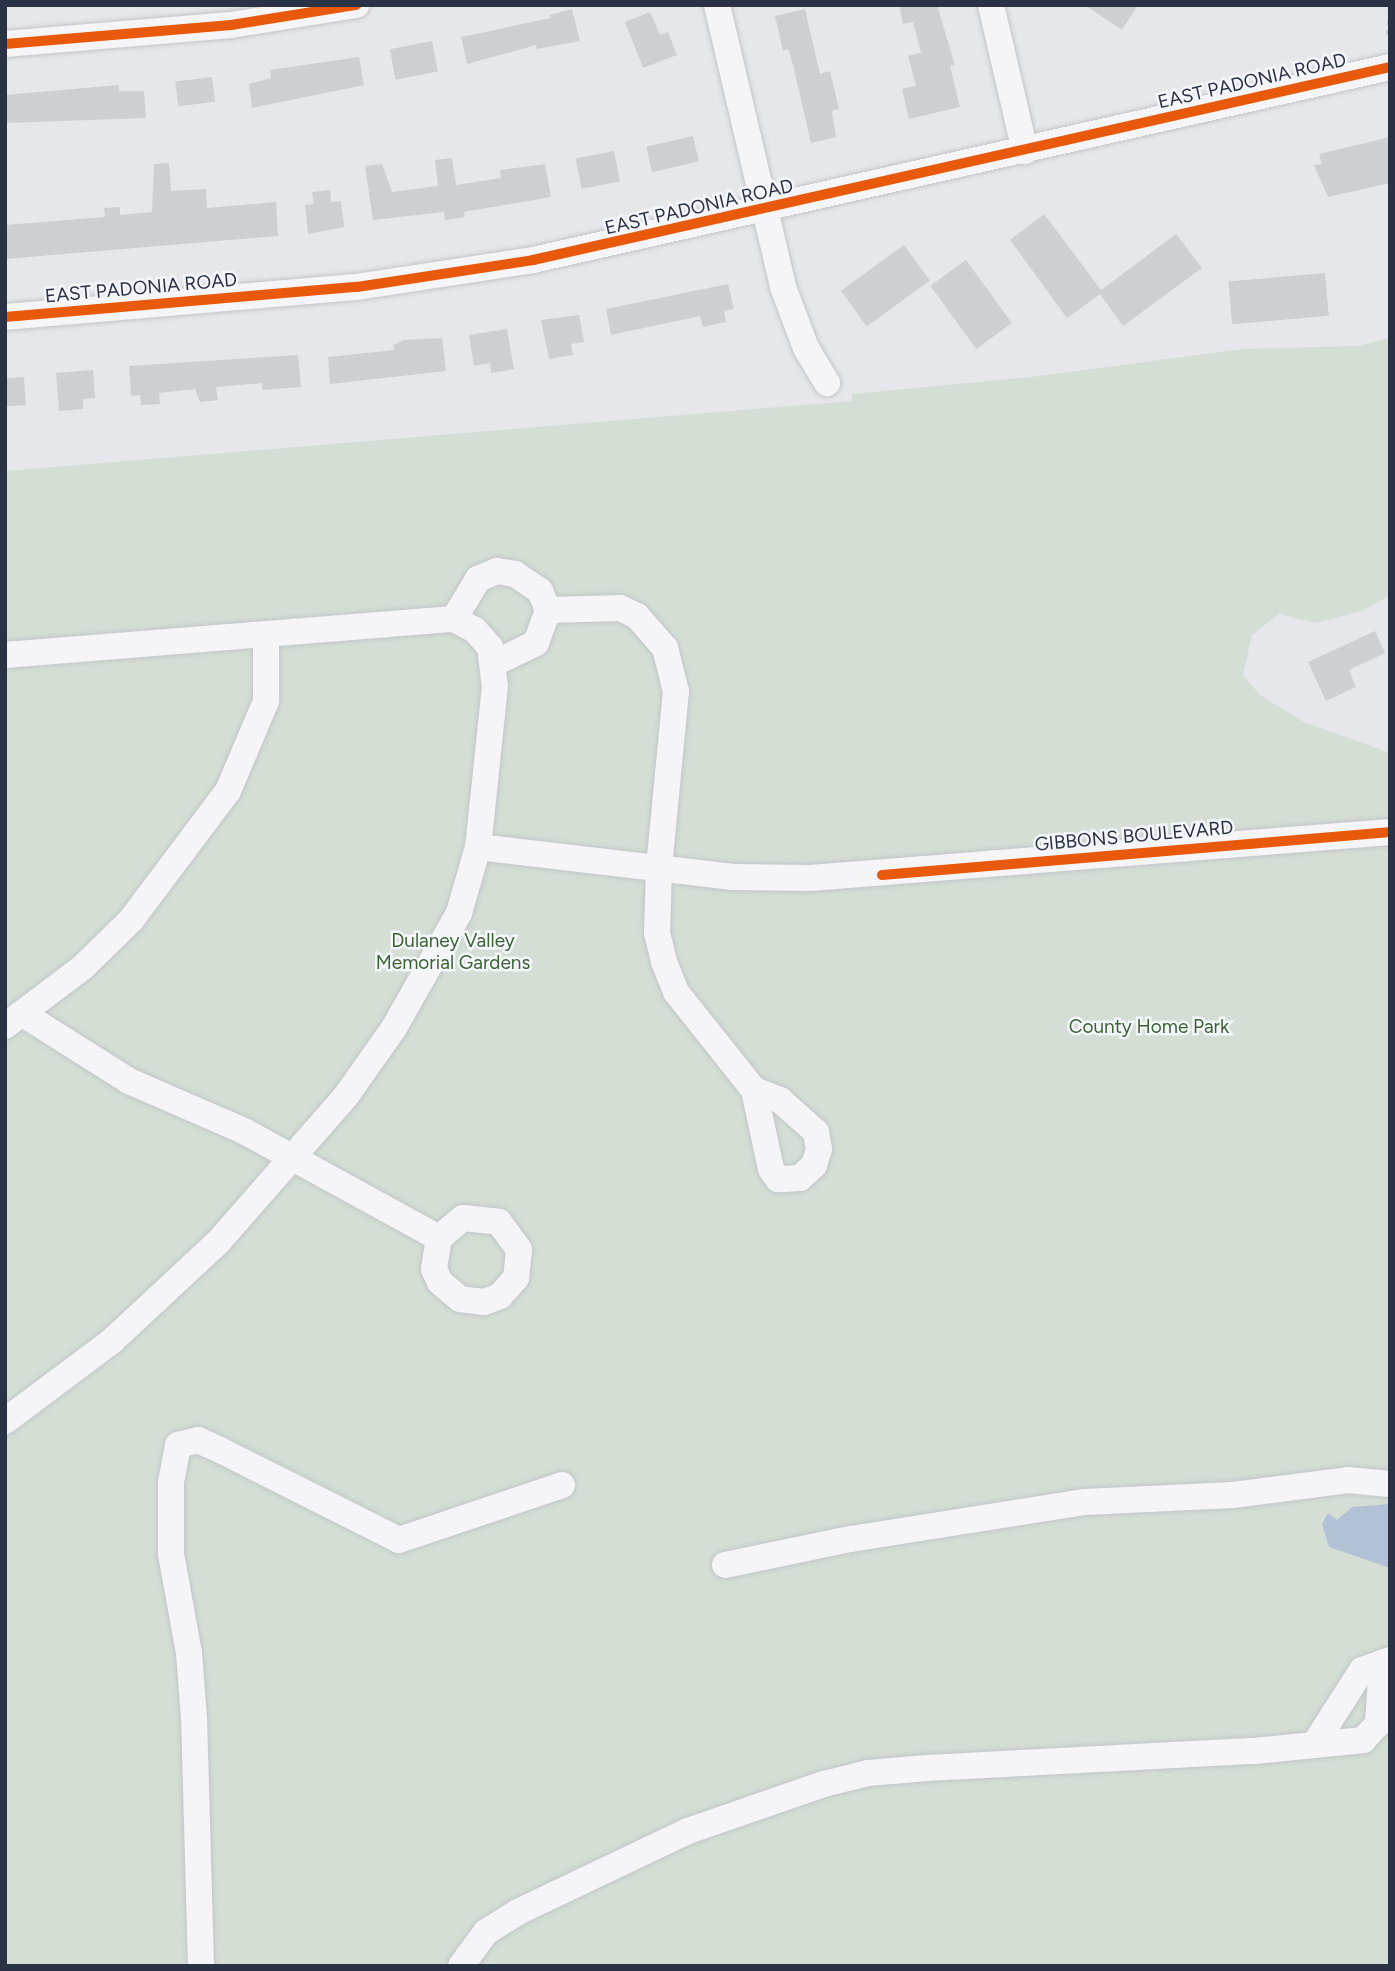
<!DOCTYPE html>
<style>
body{margin:0}
#map{position:relative;width:1395px;height:1971px;overflow:hidden;background:#e5e7ea;font-family:Figtree,sans-serif}
div>[style]{position:absolute}
.green>*{inset:0;background:#d4ded5}
.water>*{inset:0;background:#b2c1d6}
.building>*{inset:0;background:#cecfd3;transform-origin:0 0}
.path>*{height:3.5px;margin-top:-1.75px;transform-origin:0;background:repeating-linear-gradient(90deg,#c6c8cc 0 5px,transparent 0 10px)}
.roads{filter:drop-shadow(0 0 2px #c3c5c8) drop-shadow(0 0 2px #c3c5c8)}
.minor>*{height:26px;margin:-13px;padding:0 13px;transform-origin:13px;border-radius:13px;background:#f5f5f7}
.cycleway>*{height:10px;margin:-5px;padding:0 5px;transform-origin:5px;border-radius:5px;background:#e8590c}
span{translate:-50% -50%;white-space:nowrap;text-align:center;line-height:1.15;-webkit-text-stroke:5px #f4f6f9;paint-order:stroke}
.street-label{font-size:19px;color:#2a3246}
.park-label{font-size:19px;color:#3b6336}
.frame{position:absolute;inset:0;border:7px solid #2a3246;pointer-events:none}
</style>
<div id="map">
<div class="green">
<div style="clip-path:polygon(1390px 338px,1390px 595px,1362px 611px,1316px 623px,1279px 614px,1252px 635px,1243px 675px,1260px 695px,1304px 722px,1390px 753px,1390px 1966px,5px 1966px,5px 471px,852px 401px,852px 394px,1031px 377px,1243px 349px,1358px 346px)"></div>
</div>
<div class="water">
<div style="clip-path:polygon(1390px 1504px,1390px 1568px,1329px 1547px,1322px 1524px,1328px 1513px,1337px 1520px,1352px 1507px)"></div>
</div>
<div class="building">
<div style="clip-path:polygon(899px 5px,937px 5px,955px 65px,950px 66px,960px 107px,909px 119px,902px 89px,916px 86px,908px 56px,921px 53px,913px 22px,903px 24px)"></div>
<div style="clip-path:polygon(1085px 5px,1138px 5px,1122px 30px)"></div>
<div style="clip-path:polygon(572px 9px,580px 41px,537px 49px,536px 45px,467px 64px,461px 37px,551px 18px,550px 15px)"></div>
<div style="clip-path:polygon(805px 9px,820px 74px,830px 71px,839px 109px,832px 111px,836px 137px,811px 143px,792px 61px,788px 49px,783px 51px,775px 16px)"></div>
<div style="clip-path:polygon(650px 12px,660px 35px,668px 32px,677px 55px,643px 68px,625px 22px)"></div>
<div style="left:432px;top:41px;width:31px;height:43px;rotate:79deg"></div>
<div style="clip-path:polygon(359px 57px,364px 85px,252px 108px,249px 84px,271px 78px,270px 70px)"></div>
<div style="left:212px;top:77px;width:25px;height:37px;rotate:83deg"></div>
<div style="clip-path:polygon(119px 85px,119px 91px,144px 91px,146px 118px,5px 123px,5px 95px)"></div>
<div style="left:693px;top:136px;width:26px;height:48px;rotate:77deg"></div>
<div style="clip-path:polygon(1390px 137px,1390px 183px,1328px 197px,1314px 165px,1322px 164px,1319px 154px)"></div>
<div style="left:614px;top:151px;width:31px;height:39px;rotate:79deg"></div>
<div style="clip-path:polygon(452px 158px,456px 185px,501px 178px,500px 170px,545px 164px,551px 197px,464px 212px,465px 217px,445px 220px,444px 212px,373px 220px,365px 166px,382px 164px,392px 192px,438px 186px,435px 160px)"></div>
<div style="clip-path:polygon(169px 163px,171px 191px,206px 189px,207px 208px,276px 202px,278px 236px,5px 259px,5px 225px,105px 217px,104px 208px,120px 207px,120px 215px,152px 212px,154px 164px)"></div>
<div style="clip-path:polygon(330px 190px,331px 202px,341px 201px,344px 227px,308px 234px,305px 205px,314px 204px,312px 192px)"></div>
<div style="clip-path:polygon(1044px 214px,1101px 290px,1176px 234px,1202px 268px,1123px 326px,1100px 294px,1067px 318px,1010px 240px)"></div>
<div style="left:904px;top:245px;width:44px;height:78px;rotate:54deg"></div>
<div style="left:966px;top:260px;width:78px;height:44px;rotate:54deg"></div>
<div style="left:1325px;top:273px;width:43px;height:97px;rotate:85deg"></div>
<div style="clip-path:polygon(728px 284px,734px 309px,724px 311px,726px 322px,703px 327px,700px 316px,611px 335px,606px 309px)"></div>
<div style="clip-path:polygon(579px 315px,584px 342px,571px 344px,573px 355px,549px 359px,541px 320px)"></div>
<div style="clip-path:polygon(507px 329px,514px 369px,491px 373px,490px 363px,474px 366px,469px 335px)"></div>
<div style="clip-path:polygon(442px 338px,446px 371px,330px 384px,328px 357px,394px 350px,393px 345px,404px 340px)"></div>
<div style="clip-path:polygon(298px 355px,301px 387px,262px 390px,262px 383px,216px 387px,218px 400px,200px 402px,195px 389px,159px 393px,160px 404px,141px 405px,140px 395px,131px 396px,129px 366px)"></div>
<div style="clip-path:polygon(93px 370px,95px 398px,83px 399px,83px 409px,59px 411px,56px 373px)"></div>
<div style="left:24px;top:377px;width:28px;height:19px;rotate:86deg"></div>
<div style="clip-path:polygon(1375px 631px,1385px 653px,1349px 670px,1356px 687px,1326px 701px,1308px 662px)"></div>
</div>
<div class="path">
<div style="left:1388px;top:35px;width:30px;rotate:-86deg"></div>
</div>
<div class="roads">
<div class="minor">
<div style="left:717px;top:5px;width:290px;rotate:76.8deg"></div>
<div style="left:783px;top:287px;width:65px;rotate:69.3deg"></div>
<div style="left:806px;top:348px;width:41px;rotate:59deg"></div>
<div style="left:991px;top:5px;width:150px;rotate:76.9deg"></div>
<div style="left:5px;top:44px;width:227px;rotate:-4.8deg"></div>
<div style="left:231px;top:25px;width:127px;rotate:-9.1deg"></div>
<div style="left:5px;top:317px;width:353px;rotate:-4.9deg"></div>
<div style="left:357px;top:287px;width:178px;rotate:-8.7deg"></div>
<div style="left:533px;top:260px;width:878px;rotate:-12.69deg"></div>
<div style="left:548px;top:610px;width:72px;rotate:-1.6deg"></div>
<div style="left:620px;top:608px;width:19px;rotate:25deg"></div>
<div style="left:637px;top:616px;width:43px;rotate:48.8deg"></div>
<div style="left:665px;top:648px;width:44px;rotate:75.7deg"></div>
<div style="left:676px;top:691px;width:179px;rotate:95.5deg"></div>
<div style="left:659px;top:869px;width:64px;rotate:91.8deg"></div>
<div style="left:657px;top:933px;width:30px;rotate:76deg"></div>
<div style="left:664px;top:962px;width:32px;rotate:68deg"></div>
<div style="left:676px;top:992px;width:125px;rotate:51.5deg"></div>
<div style="left:754px;top:1090px;width:28px;rotate:21deg"></div>
<div style="left:780px;top:1100px;width:48px;rotate:41.6deg"></div>
<div style="left:816px;top:1132px;width:17px;rotate:80deg"></div>
<div style="left:819px;top:1149px;width:17px;rotate:107deg"></div>
<div style="left:814px;top:1165px;width:19px;rotate:137deg"></div>
<div style="left:800px;top:1178px;width:22px;rotate:177deg"></div>
<div style="left:778px;top:1179px;width:12px;rotate:-125deg"></div>
<div style="left:771px;top:1169px;width:81px;rotate:-102.1deg"></div>
<div style="left:454px;top:619px;width:47px;rotate:-59deg"></div>
<div style="left:478px;top:579px;width:21px;rotate:-23deg"></div>
<div style="left:497px;top:571px;width:18px;rotate:9deg"></div>
<div style="left:515px;top:574px;width:30px;rotate:34deg"></div>
<div style="left:540px;top:591px;width:21px;rotate:67deg"></div>
<div style="left:548px;top:610px;width:35px;rotate:110deg"></div>
<div style="left:536px;top:643px;width:46px;rotate:154deg"></div>
<div style="left:5px;top:655px;width:450px;rotate:-4.6deg"></div>
<div style="left:454px;top:619px;width:24px;rotate:28deg"></div>
<div style="left:475px;top:630px;width:23px;rotate:49deg"></div>
<div style="left:490px;top:647px;width:39px;rotate:83deg"></div>
<div style="left:495px;top:686px;width:162px;rotate:96deg"></div>
<div style="left:478px;top:847px;width:69px;rotate:106.1deg"></div>
<div style="left:459px;top:913px;width:132px;rotate:119.5deg"></div>
<div style="left:394px;top:1028px;width:83px;rotate:125.2deg"></div>
<div style="left:346px;top:1096px;width:194px;rotate:131.2deg"></div>
<div style="left:218px;top:1242px;width:145px;rotate:137deg"></div>
<div style="left:112px;top:1341px;width:134px;rotate:143.2deg"></div>
<div style="left:478px;top:847px;width:257px;rotate:6.7deg"></div>
<div style="left:733px;top:877px;width:77px;rotate:0.7deg"></div>
<div style="left:810px;top:878px;width:582px;rotate:-4.53deg"></div>
<div style="left:23px;top:1014px;width:125px;rotate:32.3deg"></div>
<div style="left:129px;top:1081px;width:125px;rotate:23.5deg"></div>
<div style="left:244px;top:1131px;width:222px;rotate:28.8deg"></div>
<div style="left:439px;top:1238px;width:31px;rotate:-40deg"></div>
<div style="left:463px;top:1218px;width:36px;rotate:6deg"></div>
<div style="left:499px;top:1222px;width:34px;rotate:54deg"></div>
<div style="left:519px;top:1250px;width:28px;rotate:96deg"></div>
<div style="left:516px;top:1278px;width:24px;rotate:132deg"></div>
<div style="left:500px;top:1296px;width:17px;rotate:159deg"></div>
<div style="left:484px;top:1302px;width:24px;rotate:-173deg"></div>
<div style="left:460px;top:1299px;width:26px;rotate:-140deg"></div>
<div style="left:440px;top:1282px;width:14px;rotate:-115deg"></div>
<div style="left:434px;top:1269px;width:31px;rotate:-81deg"></div>
<div style="left:5px;top:1026px;width:98px;rotate:-37.1deg"></div>
<div style="left:83px;top:967px;width:67px;rotate:-44.4deg"></div>
<div style="left:131px;top:920px;width:161px;rotate:-53.1deg"></div>
<div style="left:228px;top:791px;width:98px;rotate:-67.1deg"></div>
<div style="left:266px;top:701px;width:67px;rotate:-90deg"></div>
<div style="left:725px;top:1565px;width:129px;rotate:-11.7deg"></div>
<div style="left:851px;top:1539px;width:237px;rotate:-9deg"></div>
<div style="left:1085px;top:1502px;width:148px;rotate:-2.7deg"></div>
<div style="left:1233px;top:1495px;width:116px;rotate:-7.4deg"></div>
<div style="left:1348px;top:1480px;width:42px;rotate:5.4deg"></div>
<div style="left:1314px;top:1745px;width:89px;rotate:-57.4deg"></div>
<div style="left:1362px;top:1670px;width:21px;rotate:-19deg"></div>
<div style="left:201px;top:1966px;width:248px;rotate:-91.6deg"></div>
<div style="left:194px;top:1718px;width:65px;rotate:-94.4deg"></div>
<div style="left:189px;top:1653px;width:101px;rotate:-100.3deg"></div>
<div style="left:171px;top:1554px;width:72px;rotate:-90deg"></div>
<div style="left:171px;top:1482px;width:38px;rotate:-79deg"></div>
<div style="left:178px;top:1445px;width:21px;rotate:-14deg"></div>
<div style="left:198px;top:1440px;width:24px;rotate:24deg"></div>
<div style="left:220px;top:1450px;width:200px;rotate:26.7deg"></div>
<div style="left:399px;top:1540px;width:172px;rotate:-18.6deg"></div>
<div style="left:461px;top:1966px;width:42px;rotate:-53.7deg"></div>
<div style="left:486px;top:1932px;width:38px;rotate:-32deg"></div>
<div style="left:518px;top:1912px;width:188px;rotate:-25.5deg"></div>
<div style="left:688px;top:1831px;width:144px;rotate:-19.1deg"></div>
<div style="left:824px;top:1784px;width:45px;rotate:-14deg"></div>
<div style="left:868px;top:1773px;width:59px;rotate:-4.8deg"></div>
<div style="left:927px;top:1768px;width:328px;rotate:-3deg"></div>
<div style="left:1255px;top:1751px;width:109px;rotate:-5.8deg"></div>
<div style="left:1363px;top:1740px;width:22px;rotate:-47deg"></div>
<div style="left:1378px;top:1724px;width:61px;rotate:-86.2deg"></div>
<div style="left:1382px;top:1663px;width:9px;rotate:-21deg"></div>
</div>
</div>
<div class="cycleway">
<div style="left:5px;top:44px;width:227px;rotate:-4.8deg"></div>
<div style="left:231px;top:25px;width:127px;rotate:-9.1deg"></div>
<div style="left:5px;top:317px;width:353px;rotate:-4.9deg"></div>
<div style="left:357px;top:287px;width:178px;rotate:-8.7deg"></div>
<div style="left:533px;top:260px;width:878px;rotate:-12.69deg"></div>
<div style="left:882px;top:875px;width:510px;rotate:-4.84deg"></div>
</div>
<div class="street-label">
<span style="left:1252px;top:81px;rotate:-13deg">EAST PADONIA ROAD</span>
<span style="left:699px;top:207px;rotate:-13deg">EAST PADONIA ROAD</span>
<span style="left:141px;top:288px;rotate:-5deg">EAST PADONIA ROAD</span>
<span style="left:1134px;top:836px;rotate:-5deg">GIBBONS BOULEVARD</span>
</div>
<div class="park-label">
<span style="left:453px;top:952px">Dulaney Valley<br>Memorial Gardens</span>
<span style="left:1149px;top:1027px">County Home Park</span>
</div>
<div class="frame"></div>
</div>
